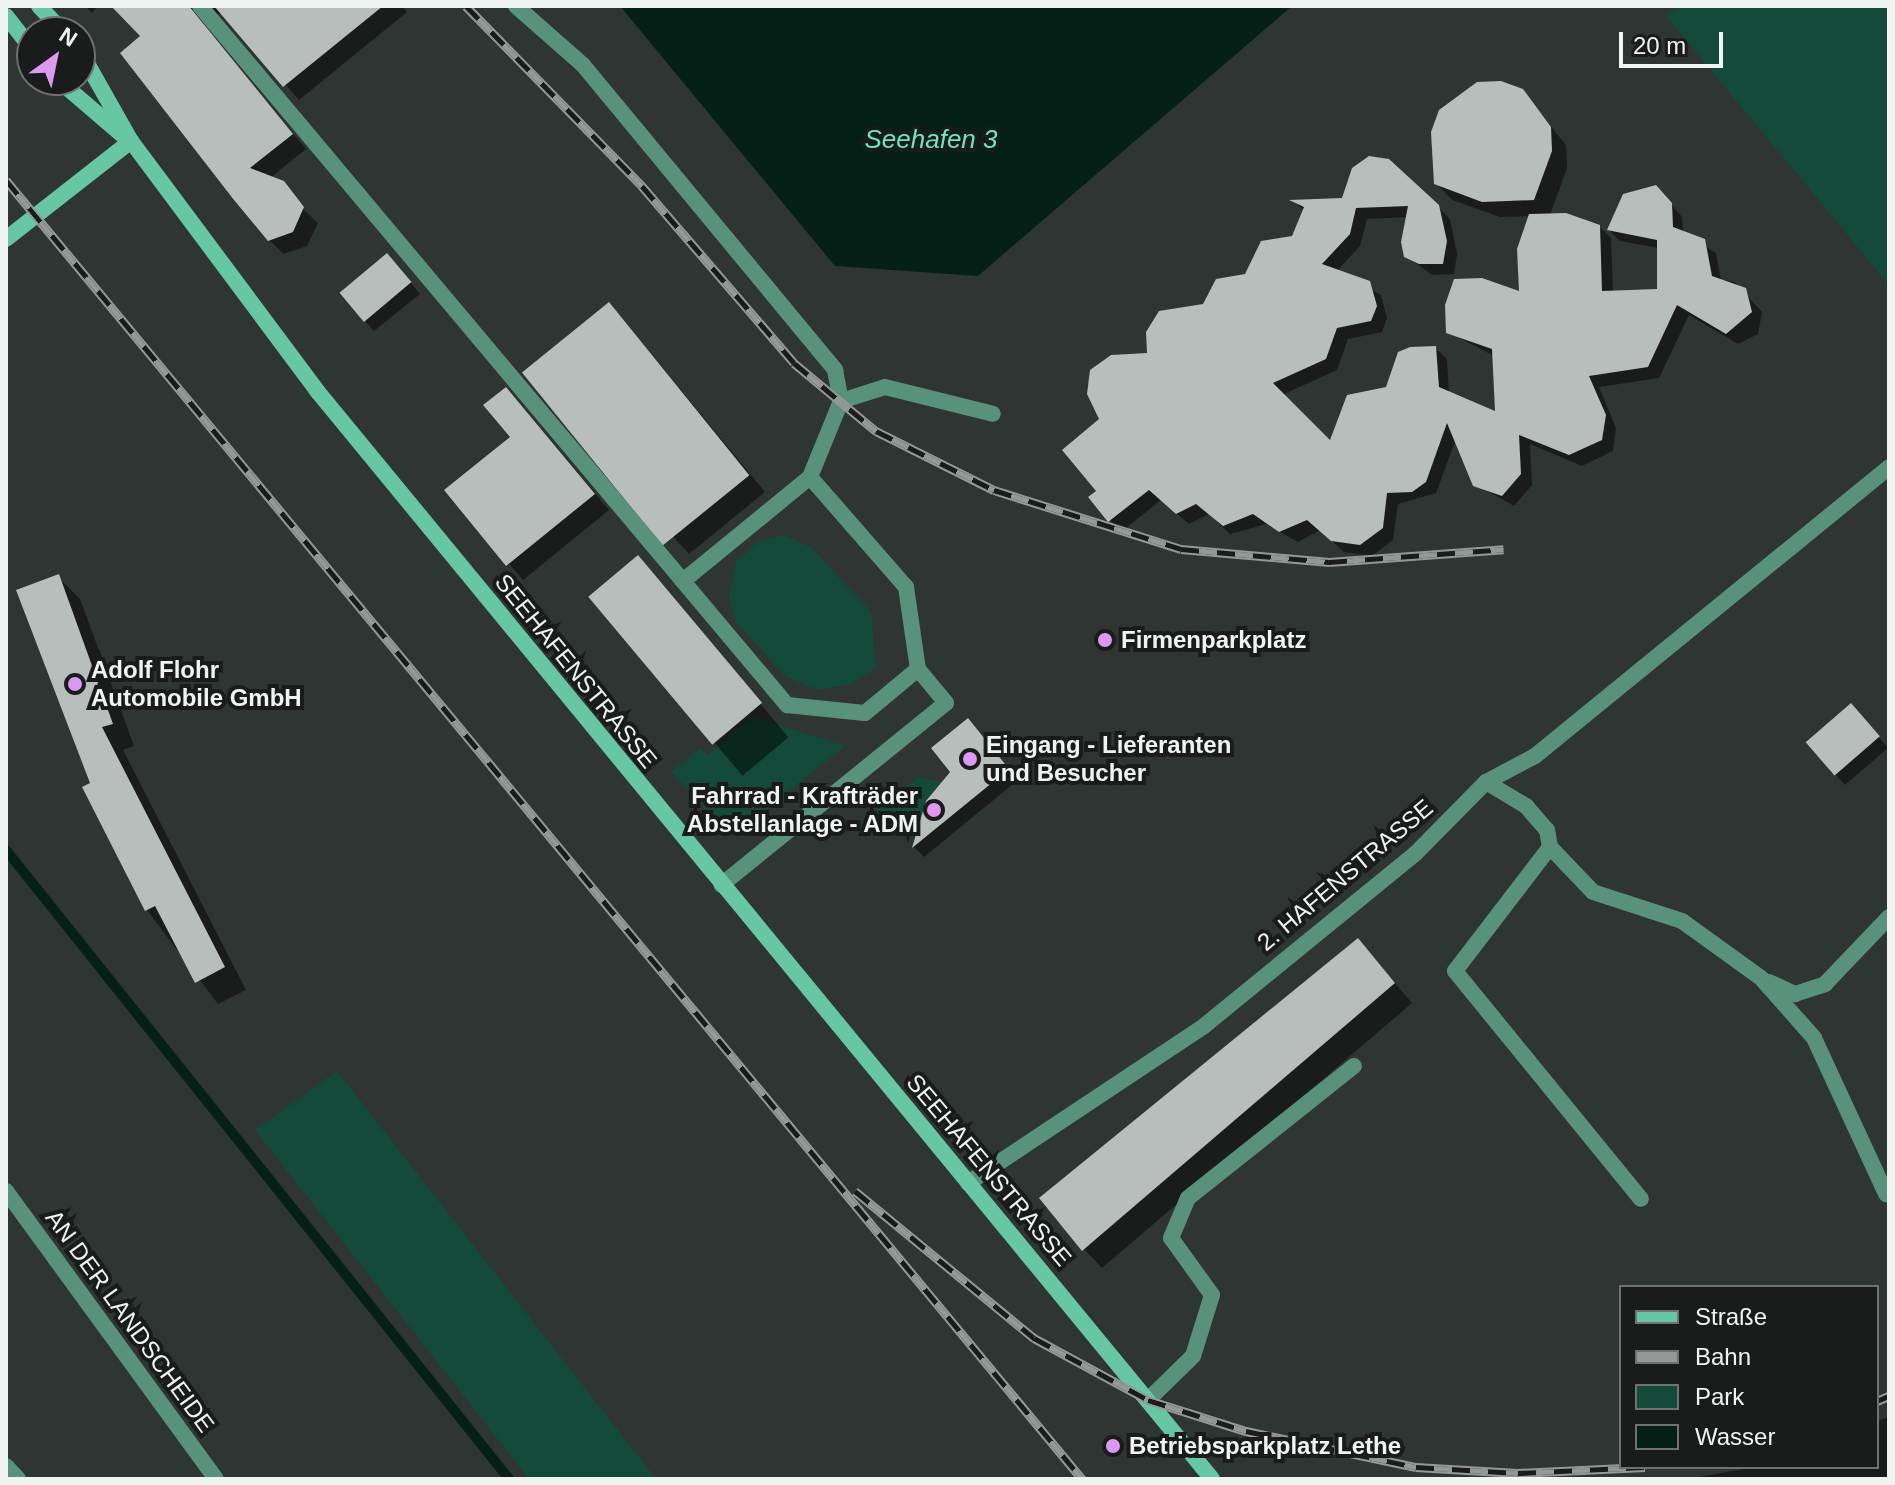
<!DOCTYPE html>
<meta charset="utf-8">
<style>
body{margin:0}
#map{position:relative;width:1895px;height:1485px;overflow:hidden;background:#2f3533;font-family:Arial,sans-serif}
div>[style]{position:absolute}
.green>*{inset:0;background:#144a39}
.water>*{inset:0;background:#042017}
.shadow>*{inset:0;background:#0007;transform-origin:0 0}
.stream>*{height:10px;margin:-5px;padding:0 5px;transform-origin:5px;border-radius:5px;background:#042017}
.building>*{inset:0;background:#b7bebb;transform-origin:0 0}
.service>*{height:16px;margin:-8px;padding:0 8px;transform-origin:8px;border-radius:8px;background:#58927c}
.minor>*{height:16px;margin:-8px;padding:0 8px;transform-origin:8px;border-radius:8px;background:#58927c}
.secondary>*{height:16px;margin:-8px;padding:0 8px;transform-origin:8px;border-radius:8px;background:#67c7a5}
.rail>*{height:9px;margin-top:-4.5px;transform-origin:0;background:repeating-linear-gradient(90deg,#191c1b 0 18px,#949997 0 36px);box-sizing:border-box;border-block:2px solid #949997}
.dots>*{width:22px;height:22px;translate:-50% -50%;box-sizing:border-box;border:4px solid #191c1b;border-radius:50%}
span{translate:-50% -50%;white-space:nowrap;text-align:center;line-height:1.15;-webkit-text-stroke:8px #191c1b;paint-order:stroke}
.poi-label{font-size:24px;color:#eff3f1;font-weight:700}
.left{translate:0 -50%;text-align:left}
.right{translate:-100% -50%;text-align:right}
.street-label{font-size:24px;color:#eff3f1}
.water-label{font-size:26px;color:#6ee6bd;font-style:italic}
.frame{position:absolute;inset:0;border:8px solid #eff3f1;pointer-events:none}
.legend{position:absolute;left:1619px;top:1285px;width:260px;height:184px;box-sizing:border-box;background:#191c1b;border:2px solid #6f7271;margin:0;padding:10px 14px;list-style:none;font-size:24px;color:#eff3f1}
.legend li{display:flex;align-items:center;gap:16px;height:40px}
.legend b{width:40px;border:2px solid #6f7271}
.north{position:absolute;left:16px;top:16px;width:80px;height:80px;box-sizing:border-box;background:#191c1b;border:2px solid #6f7271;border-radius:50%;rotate:33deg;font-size:22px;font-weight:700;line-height:32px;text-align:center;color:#eff3f1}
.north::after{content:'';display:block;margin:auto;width:28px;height:36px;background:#de98f2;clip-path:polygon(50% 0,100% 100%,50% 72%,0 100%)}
.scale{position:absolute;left:1619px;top:32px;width:104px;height:36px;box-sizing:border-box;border:4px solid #eff3f1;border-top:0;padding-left:10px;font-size:24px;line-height:28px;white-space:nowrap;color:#eff3f1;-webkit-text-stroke:6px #191c1b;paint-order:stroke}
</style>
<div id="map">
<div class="green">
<div style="clip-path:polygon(1678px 6px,1889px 6px,1889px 285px,1666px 16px)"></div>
<div style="clip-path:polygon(784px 535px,811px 547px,871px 612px,876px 668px,850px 684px,817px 690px,785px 676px,735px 621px,729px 596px,736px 562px,757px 542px)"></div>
<div style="clip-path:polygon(753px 717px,845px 746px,761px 814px,714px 817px,671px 772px,700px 748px,707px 755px)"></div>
<div style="clip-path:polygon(918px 777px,941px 782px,926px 801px,919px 838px,854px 829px)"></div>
<div style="clip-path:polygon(337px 1071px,656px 1479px,529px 1479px,255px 1130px)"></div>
</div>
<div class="water">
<div style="clip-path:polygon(620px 6px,1292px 6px,978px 276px,835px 266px)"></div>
</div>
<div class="shadow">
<div style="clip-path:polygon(85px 6px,98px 6px,92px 13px)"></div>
<div style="clip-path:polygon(114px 6px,402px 6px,407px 12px,299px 100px,223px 13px,203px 16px,205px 30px,306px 149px,270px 178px,318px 223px,307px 246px,284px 254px,269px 240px,143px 36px)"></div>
<div style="clip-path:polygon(1522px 91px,1566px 145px,1567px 168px,1550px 215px,1599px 226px,1611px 238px,1613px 292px,1659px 290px,1659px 248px,1620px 241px,1609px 230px,1667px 199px,1682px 217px,1683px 233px,1716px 253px,1721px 280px,1735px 282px,1762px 312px,1758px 334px,1738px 344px,1689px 315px,1659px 378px,1599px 387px,1616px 428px,1613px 451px,1582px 466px,1530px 444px,1532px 485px,1514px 506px,1475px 484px,1456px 439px,1436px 493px,1398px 504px,1393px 540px,1372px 556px,1344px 552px,1320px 530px,1298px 542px,1266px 524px,1230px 534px,1209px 514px,1189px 524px,1161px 500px,1121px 532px,1090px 498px,1098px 491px,1102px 420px,1149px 355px,1293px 238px,1303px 210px,1294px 201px,1438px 207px,1450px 219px,1457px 254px,1454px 274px,1432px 275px,1406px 256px,1408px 217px,1367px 219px,1360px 246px,1337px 271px,1381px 295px,1387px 318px,1382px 332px,1348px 339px,1337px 370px,1282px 395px,1331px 444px,1435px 348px,1447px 359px,1449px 394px,1498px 414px,1494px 356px,1448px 332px,1521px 294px,1530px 216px,1500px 217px,1452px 200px,1436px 183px)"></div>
<div style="clip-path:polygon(398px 267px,420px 294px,374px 331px,364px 320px)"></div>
<div style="clip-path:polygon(624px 321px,765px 492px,689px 554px,525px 373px)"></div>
<div style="clip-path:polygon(521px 405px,609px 510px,523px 580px,447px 491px,513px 438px)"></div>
<div style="left:638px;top:558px;width:234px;height:60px;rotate:50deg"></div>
<div style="clip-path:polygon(58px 577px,80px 599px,134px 746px,123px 750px,246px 990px,218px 1004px,147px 910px,92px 784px)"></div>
<div style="clip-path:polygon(1861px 716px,1888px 748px,1845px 785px,1835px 774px)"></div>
<div style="clip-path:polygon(978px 731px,1018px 780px,924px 857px,914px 847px,928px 802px)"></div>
<div style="clip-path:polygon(1358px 940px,1412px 1003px,1102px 1268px,1084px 1249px)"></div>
<div style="clip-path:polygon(1889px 1417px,1889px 1479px,1689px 1479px,1754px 1467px,1877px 1467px,1877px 1421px)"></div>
</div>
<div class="stream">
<div style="left:6px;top:850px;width:805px;rotate:51.35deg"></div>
</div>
<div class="building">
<div style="clip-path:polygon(111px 6px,189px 6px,293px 134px,250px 168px,284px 181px,304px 207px,293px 232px,268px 241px,234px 200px,120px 53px,140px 36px)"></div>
<div style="clip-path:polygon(214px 6px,383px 6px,283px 87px)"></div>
<div style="clip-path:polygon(1501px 81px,1523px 89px,1551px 127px,1552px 151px,1534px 200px,1482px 202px,1434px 184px,1431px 132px,1439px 110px,1477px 82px)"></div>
<div style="clip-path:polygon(1369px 156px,1389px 159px,1439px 205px,1447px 241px,1443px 264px,1419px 264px,1404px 257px,1401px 242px,1408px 206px,1356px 208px,1350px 234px,1322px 264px,1370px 281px,1377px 306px,1371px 321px,1337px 328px,1326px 359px,1273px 383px,1330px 440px,1347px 395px,1386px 387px,1398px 352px,1410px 347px,1436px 346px,1439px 387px,1495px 411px,1492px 349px,1446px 333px,1445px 305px,1454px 279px,1482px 278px,1519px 291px,1517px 249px,1529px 214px,1566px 213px,1600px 225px,1602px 291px,1657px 289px,1657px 240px,1607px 230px,1623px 194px,1656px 185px,1672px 203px,1673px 227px,1705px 239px,1712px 276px,1746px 288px,1752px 312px,1726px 334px,1677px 305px,1648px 367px,1589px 376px,1606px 415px,1602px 440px,1569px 455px,1519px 435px,1521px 474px,1502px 496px,1473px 486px,1447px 423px,1426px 482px,1412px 492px,1387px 493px,1383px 528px,1360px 545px,1331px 541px,1307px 520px,1279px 532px,1253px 514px,1223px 526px,1196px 504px,1176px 514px,1149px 490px,1108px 522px,1088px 497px,1096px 491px,1062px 450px,1099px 419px,1087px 394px,1090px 370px,1111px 355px,1147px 353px,1146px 332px,1159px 311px,1203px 304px,1216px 279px,1245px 274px,1261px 241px,1292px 236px,1304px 207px,1289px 200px,1342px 198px,1352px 168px)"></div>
<div style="left:387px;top:253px;width:38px;height:62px;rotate:50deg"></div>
<div style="left:609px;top:302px;width:223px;height:112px;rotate:51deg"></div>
<div style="clip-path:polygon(506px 387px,595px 494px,506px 566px,444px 490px,510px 437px,483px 405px)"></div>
<div style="left:638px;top:555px;width:193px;height:65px;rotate:50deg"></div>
<div style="clip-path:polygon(59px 574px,113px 724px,102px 727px,225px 967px,195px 983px,155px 906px,145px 911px,82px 787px,90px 783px,16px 590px)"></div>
<div style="left:1851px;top:703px;width:44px;height:60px;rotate:49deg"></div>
<div style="clip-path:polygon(968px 718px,1009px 769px,912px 848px,926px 801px,950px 772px,931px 748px)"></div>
<div style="clip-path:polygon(1358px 938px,1395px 983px,1082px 1251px,1039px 1198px)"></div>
</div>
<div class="service">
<div style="left:200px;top:6px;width:913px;rotate:49.98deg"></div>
<div style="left:787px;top:705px;width:78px;rotate:5.9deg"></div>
<div style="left:865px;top:713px;width:69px;rotate:-39.7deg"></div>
<div style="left:516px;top:6px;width:89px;rotate:41.4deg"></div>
<div style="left:583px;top:65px;width:396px;rotate:50.4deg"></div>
<div style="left:835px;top:370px;width:32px;rotate:79deg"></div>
<div style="left:841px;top:401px;width:82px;rotate:112.2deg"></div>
<div style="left:810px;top:477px;width:146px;rotate:48.9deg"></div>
<div style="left:906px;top:587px;width:83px;rotate:81.7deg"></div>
<div style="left:918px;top:669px;width:44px;rotate:50.5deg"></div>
<div style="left:946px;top:703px;width:289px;rotate:141deg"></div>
<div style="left:841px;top:401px;width:46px;rotate:-17.7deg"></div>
<div style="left:885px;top:387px;width:111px;rotate:14deg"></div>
<div style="left:683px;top:581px;width:164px;rotate:-39.3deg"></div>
<div style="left:1486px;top:782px;width:47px;rotate:31deg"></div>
<div style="left:1526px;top:806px;width:32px;rotate:49deg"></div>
<div style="left:1547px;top:830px;width:17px;rotate:80deg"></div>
<div style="left:1550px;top:847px;width:156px;rotate:127.5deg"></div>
<div style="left:1455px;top:971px;width:294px;rotate:50.8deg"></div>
<div style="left:1550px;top:847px;width:62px;rotate:46.3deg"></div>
<div style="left:1593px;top:892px;width:94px;rotate:18deg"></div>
<div style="left:1682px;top:921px;width:97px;rotate:35.8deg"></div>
<div style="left:1761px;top:978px;width:80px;rotate:48.5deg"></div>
<div style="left:1814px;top:1038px;width:172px;rotate:65.2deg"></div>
<div style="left:1769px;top:982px;width:29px;rotate:25deg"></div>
<div style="left:1795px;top:994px;width:32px;rotate:-18deg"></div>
<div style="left:1825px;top:984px;width:93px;rotate:-46.3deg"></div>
<div style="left:1148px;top:1400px;width:63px;rotate:-44.4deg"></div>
<div style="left:1193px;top:1356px;width:64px;rotate:-72.7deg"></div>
<div style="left:1212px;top:1295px;width:70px;rotate:-125.7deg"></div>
<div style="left:1171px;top:1238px;width:43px;rotate:-67deg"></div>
<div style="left:1188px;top:1198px;width:212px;rotate:-38.5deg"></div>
</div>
<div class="minor">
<div style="left:968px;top:1183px;width:283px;rotate:-33.6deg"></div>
<div style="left:1204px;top:1026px;width:272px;rotate:-39.2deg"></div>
<div style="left:1415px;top:854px;width:101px;rotate:-45.4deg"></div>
<div style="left:1486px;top:782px;width:55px;rotate:-28deg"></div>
<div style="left:1535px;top:756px;width:457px;rotate:-39.2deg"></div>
<div style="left:6px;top:1191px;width:356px;rotate:53.9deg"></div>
<div style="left:6px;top:1466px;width:18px;rotate:47deg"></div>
</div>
<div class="secondary">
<div style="left:39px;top:6px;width:35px;rotate:47deg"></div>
<div style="left:6px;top:16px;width:42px;rotate:51.8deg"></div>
<div style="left:80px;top:51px;width:103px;rotate:60.5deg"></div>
<div style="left:131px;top:141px;width:313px;rotate:53.3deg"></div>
<div style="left:318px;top:392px;width:1407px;rotate:50.56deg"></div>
<div style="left:58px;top:80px;width:89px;rotate:40.5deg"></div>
<div style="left:6px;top:239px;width:159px;rotate:-38.1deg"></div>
</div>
<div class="rail">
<div style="left:466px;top:6px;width:252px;rotate:45.6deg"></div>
<div style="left:642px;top:186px;width:233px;rotate:49.3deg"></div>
<div style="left:794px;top:363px;width:107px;rotate:39.7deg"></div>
<div style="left:876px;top:431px;width:132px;rotate:26.6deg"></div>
<div style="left:994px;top:490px;width:196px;rotate:17.5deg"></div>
<div style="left:1181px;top:549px;width:149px;rotate:5deg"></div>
<div style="left:1329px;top:562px;width:175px;rotate:-4.2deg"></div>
<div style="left:6px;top:180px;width:1687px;rotate:50.36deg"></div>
<div style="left:855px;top:1191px;width:232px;rotate:39.4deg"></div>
<div style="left:1034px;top:1338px;width:130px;rotate:28.5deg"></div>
<div style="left:1148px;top:1400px;width:103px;rotate:17.6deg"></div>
<div style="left:1246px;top:1431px;width:174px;rotate:12deg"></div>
<div style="left:1416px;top:1467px;width:102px;rotate:3.4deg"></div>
<div style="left:1518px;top:1473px;width:127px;rotate:-2.7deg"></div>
<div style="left:1877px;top:1401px;width:13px;rotate:-23deg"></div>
</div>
<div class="dots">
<div style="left:1105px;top:640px;background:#de98f2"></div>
<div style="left:75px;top:684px;background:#de98f2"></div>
<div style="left:970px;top:759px;background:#de98f2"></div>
<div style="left:934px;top:810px;background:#de98f2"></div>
<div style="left:1113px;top:1446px;background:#de98f2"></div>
</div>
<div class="poi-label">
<span class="left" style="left:1121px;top:640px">Firmenparkplatz</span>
<span class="left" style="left:91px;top:684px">Adolf Flohr<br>Automobile GmbH</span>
<span class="left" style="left:986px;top:759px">Eingang - Lieferanten<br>und Besucher</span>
<span class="right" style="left:918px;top:810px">Fahrrad - Krafträder<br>Abstellanlage - ADM</span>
<span class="left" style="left:1129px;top:1446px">Betriebsparkplatz Lethe</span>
</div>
<div class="street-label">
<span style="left:576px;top:671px;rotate:51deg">SEEHAFENSTRASSE</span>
<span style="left:1345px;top:875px;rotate:-40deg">2. HAFENSTRASSE</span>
<span style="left:989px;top:1170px;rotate:50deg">SEEHAFENSTRASSE</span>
<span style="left:130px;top:1321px;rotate:54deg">AN DER LANDSCHEIDE</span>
</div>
<div class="water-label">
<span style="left:931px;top:140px">Seehafen 3</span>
</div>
<div class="frame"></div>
<ul class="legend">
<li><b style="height:10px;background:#67c7a5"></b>Straße</li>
<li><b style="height:10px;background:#949997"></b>Bahn</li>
<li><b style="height:22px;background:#144a39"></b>Park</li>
<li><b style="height:22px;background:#042017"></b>Wasser</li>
</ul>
<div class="north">N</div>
<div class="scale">20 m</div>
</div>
